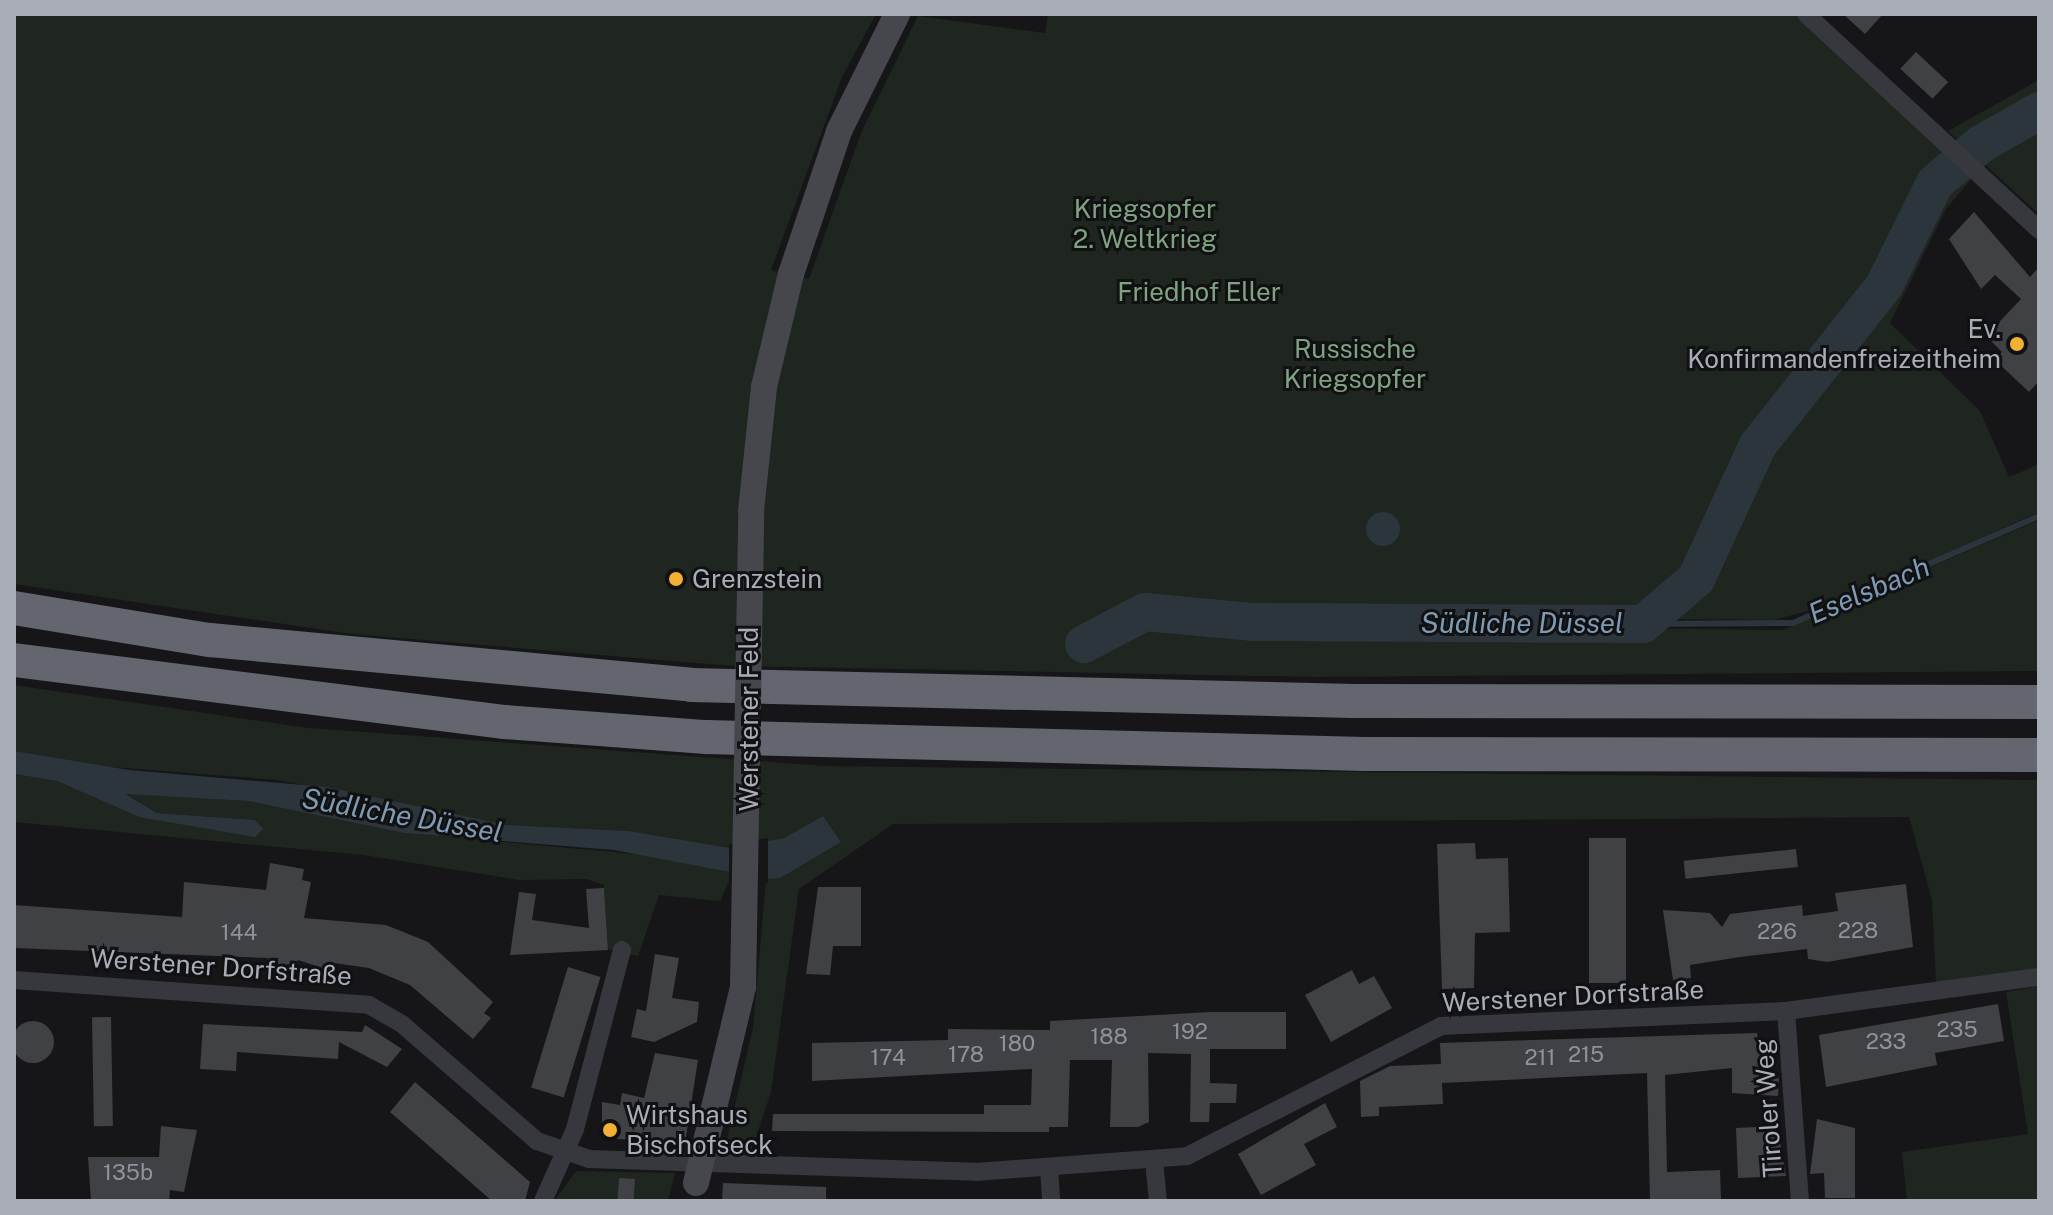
<!DOCTYPE html>
<meta charset="utf-8">
<style>
body{margin:0}
#map{position:relative;width:2053px;height:1215px;overflow:hidden;background:#161618;font-family:"Public Sans",sans-serif}
div>[style]{position:absolute}
.green>*{inset:0;background:#1e261f}
.water>*{inset:0;background:#2c353c}
.round{border-radius:50%}
.pier>*{inset:0;background:#161618}
.stream>*{height:6px;margin:-3px;padding:0 3px;transform-origin:3px;border-radius:3px;background:#2c353c}
.river>*{height:38px;margin:-19px;padding:0 19px;transform-origin:19px;border-radius:19px;background:#2c353c}
.building>*{inset:0;background:#404145;transform-origin:0 0}
.minor>*{height:18px;margin:-9px;padding:0 9px;transform-origin:9px;border-radius:9px;background:#37383d}
.secondary>*{height:26px;margin:-13px;padding:0 13px;transform-origin:13px;border-radius:13px;background:#45474d}
.motorway>*{height:34px;margin:-17px;padding:0 17px;transform-origin:17px;border-radius:17px;background:#63666e}
.secondary-bridge>*{height:26px;margin:-13px;padding:0 13px;transform-origin:13px;border-radius:13px;background:#45474d}
.dots>*{width:22px;height:22px;translate:-50% -50%;box-sizing:border-box;border:4px solid #111113;border-radius:50%}
span{translate:-50% -50%;white-space:nowrap;text-align:center;line-height:1.15;-webkit-text-stroke:6px #111113;paint-order:stroke}
.number-label{font-size:22px;color:#8e929b}
.number-label span{-webkit-text-stroke-width:0}
.park-label{font-size:26px;color:#7fa381}
.poi-label{font-size:26px;color:#a8adb8}
.right{translate:-100% -50%;text-align:right}
.left{translate:0 -50%;text-align:left}
.street-label{font-size:26px;color:#a8adb8}
.water-label{font-size:28px;color:#7f9bb3;font-style:italic}
.frame{position:absolute;inset:0;border:16px solid #a8adb8;pointer-events:none}
</style>
<div id="map">
<div class="green">
<div style="clip-path:polygon(14px 14px,876px 14px,842px 77px,771px 270px,809px 279px,861px 133px,918px 16px,1045px 33px,1048px 14px,1799px 14px,1973px 177px,1946px 209px,1890px 323px,1980px 411px,2009px 477px,2039px 464px,2039px 512px,1831px 605px,1773px 620px,1244px 614px,1155px 606px,1135px 607px,1077px 640px,1083px 647px,1133px 622px,1784px 630px,2039px 520px,2039px 671px,1318px 677px,732px 666px,351px 634px,14px 584px)"></div>
<div style="clip-path:polygon(2039px 80px,2039px 214px,1948px 131px)"></div>
<div style="clip-path:polygon(14px 685px,308px 728px,826px 766px,2039px 780px,2039px 969px,1936px 983px,1932px 900px,1909px 817px,893px 824px,799px 889px,771px 1092px,752px 1149px,725px 1147px,753px 1028px,766px 879px,841px 842px,823px 816px,784px 838px,730px 848px,629px 831px,506px 825px,278px 780px,86px 765px,14px 751px)"></div>
<div style="clip-path:polygon(14px 774px,57px 781px,139px 817px,255px 820px,157px 813px,126px 793px,248px 801px,404px 833px,669px 857px,731px 868px,731px 877px,720px 901px,659px 895px,638px 956px,608px 949px,604px 885px,586px 879px,519px 880px,363px 855px,14px 822px)"></div>
<div style="clip-path:polygon(2039px 986px,2039px 1201px,1907px 1201px,1902px 1152px,2028px 1134px,2006px 992px)"></div>
<div style="clip-path:polygon(576px 1171px,675px 1173px,668px 1201px,554px 1201px)"></div>
</div>
<div class="water">
<div class="round" style="left:1366px;top:512px;width:34px;height:34px"></div>
<div style="clip-path:polygon(14px 751px,129px 770px,327px 787px,506px 825px,629px 831px,730px 848px,784px 838px,823px 816px,841px 842px,780px 878px,766px 879px,614px 850px,404px 833px,248px 801px,126px 794px,157px 813px,255px 820px,263px 829px,255px 837px,139px 817px,57px 781px,14px 774px)"></div>
</div>
<div class="pier">
<div style="clip-path:polygon(768px 838px,768px 883px,729px 881px,729px 844px)"></div>
</div>
<div class="stream">
<div style="left:1643px;top:624px;width:150px;rotate:-0.4deg"></div>
<div style="left:1793px;top:623px;width:268px;rotate:-23.5deg"></div>
</div>
<div class="river">
<div style="left:1084px;top:644px;width:69px;rotate:-27.7deg"></div>
<div style="left:1145px;top:612px;width:107px;rotate:5.3deg"></div>
<div style="left:1252px;top:622px;width:391px;rotate:0.3deg"></div>
<div style="left:1643px;top:624px;width:70px;rotate:-40.3deg"></div>
<div style="left:1696px;top:579px;width:148px;rotate:-65.2deg"></div>
<div style="left:1758px;top:445px;width:203px;rotate:-51.6deg"></div>
<div style="left:1884px;top:286px;width:115px;rotate:-63.7deg"></div>
<div style="left:1935px;top:183px;width:60px;rotate:-40.3deg"></div>
<div style="left:1981px;top:144px;width:67px;rotate:-29.6deg"></div>
</div>
<div class="building">
<div style="clip-path:polygon(1843px 14px,1883px 14px,1865px 34px)"></div>
<div style="left:1916px;top:52px;width:44px;height:23px;rotate:43deg"></div>
<div style="clip-path:polygon(1974px 212px,2030px 277px,2039px 267px,2039px 381px,2029px 392px,1995px 360px,2002px 352px,1986px 336px,2021px 299px,1995px 275px,1981px 289px,1949px 239px)"></div>
<div style="left:1626px;top:838px;width:145px;height:37px;rotate:90deg"></div>
<div style="clip-path:polygon(1475px 843px,1476px 859px,1508px 858px,1510px 932px,1475px 933px,1474px 988px,1442px 989px,1437px 844px)"></div>
<div style="left:1796px;top:849px;width:18px;height:113px;rotate:84deg"></div>
<div style="clip-path:polygon(270px 863px,304px 869px,302px 880px,311px 882px,304px 918px,386px 925px,428px 942px,493px 1002px,484px 1013px,491px 1018px,473px 1039px,410px 985px,369px 968px,327px 962px,326px 969px,298px 960px,293px 978px,265px 973px,268px 958px,14px 948px,14px 905px,182px 917px,184px 882px,266px 890px)"></div>
<div style="clip-path:polygon(1906px 884px,1913px 947px,1827px 962px,1808px 959px,1807px 949px,1740px 957px,1690px 965px,1691px 978px,1673px 980px,1663px 910px,1710px 913px,1722px 927px,1730px 914px,1802px 905px,1803px 916px,1838px 911px,1835px 893px)"></div>
<div style="clip-path:polygon(818px 887px,861px 887px,861px 946px,833px 946px,830px 975px,806px 974px)"></div>
<div style="clip-path:polygon(604px 888px,608px 950px,510px 955px,519px 892px,536px 894px,532px 920px,589px 928px,586px 889px)"></div>
<div style="clip-path:polygon(655px 954px,679px 958px,672px 998px,699px 1002px,697px 1022px,654px 1042px,631px 1037px,637px 1009px,646px 1011px)"></div>
<div style="left:568px;top:967px;width:34px;height:126px;rotate:17deg"></div>
<div style="clip-path:polygon(1352px 970px,1359px 984px,1374px 976px,1392px 1008px,1331px 1042px,1305px 995px)"></div>
<div style="clip-path:polygon(1998px 1004px,2004px 1041px,1935px 1053px,1937px 1065px,1826px 1087px,1819px 1035px)"></div>
<div style="clip-path:polygon(1211px 1012px,1286px 1012px,1286px 1049px,1210px 1049px,1210px 1083px,1237px 1084px,1236px 1103px,1210px 1103px,1209px 1122px,1190px 1122px,1191px 1054px,1148px 1053px,1149px 1122px,1138px 1127px,1110px 1127px,1112px 1060px,1070px 1060px,1068px 1127px,1049px 1127px,1049px 1132px,772px 1131px,773px 1114px,984px 1114px,984px 1105px,1031px 1105px,1032px 1069px,812px 1081px,812px 1043px,948px 1040px,948px 1029px,1050px 1030px,1050px 1021px)"></div>
<div style="left:111px;top:1017px;width:109px;height:19px;rotate:89deg"></div>
<div class="round" style="left:12px;top:1021px;width:42px;height:42px"></div>
<div style="clip-path:polygon(203px 1024px,362px 1032px,365px 1025px,402px 1049px,387px 1067px,339px 1042px,338px 1059px,237px 1052px,236px 1071px,200px 1069px)"></div>
<div style="clip-path:polygon(1757px 1033px,1763px 1079px,1779px 1078px,1778px 1096px,1732px 1093px,1732px 1068px,1665px 1075px,1667px 1172px,1720px 1170px,1721px 1201px,1650px 1201px,1647px 1073px,1442px 1083px,1443px 1104px,1379px 1107px,1379px 1116px,1361px 1117px,1360px 1081px,1390px 1066px,1441px 1064px,1440px 1043px)"></div>
<div style="clip-path:polygon(655px 1053px,698px 1060px,685px 1143px,602px 1138px,602px 1102px,620px 1105px,622px 1093px,644px 1098px)"></div>
<div style="clip-path:polygon(415px 1082px,530px 1182px,525px 1201px,492px 1201px,390px 1112px)"></div>
<div style="clip-path:polygon(1325px 1103px,1337px 1127px,1304px 1144px,1316px 1165px,1261px 1195px,1238px 1154px)"></div>
<div style="clip-path:polygon(1817px 1119px,1855px 1128px,1855px 1198px,1825px 1198px,1824px 1173px,1810px 1174px)"></div>
<div style="clip-path:polygon(161px 1126px,197px 1130px,184px 1192px,170px 1190px,169px 1201px,91px 1201px,88px 1157px,159px 1157px)"></div>
<div style="clip-path:polygon(1777px 1126px,1786px 1176px,1738px 1178px,1736px 1128px)"></div>
<div style="left:619px;top:1178px;width:16px;height:23px;rotate:4deg"></div>
<div style="clip-path:polygon(723px 1183px,826px 1187px,826px 1201px,722px 1201px)"></div>
</div>
<div class="minor">
<div style="left:1806px;top:14px;width:318px;rotate:42.8deg"></div>
<div style="left:14px;top:980px;width:356px;rotate:4deg"></div>
<div style="left:369px;top:1005px;width:39px;rotate:30deg"></div>
<div style="left:403px;top:1025px;width:177px;rotate:40.9deg"></div>
<div style="left:537px;top:1141px;width:55px;rotate:19.1deg"></div>
<div style="left:589px;top:1159px;width:387px;rotate:1.9deg"></div>
<div style="left:976px;top:1172px;width:212px;rotate:-4.3deg"></div>
<div style="left:1187px;top:1156px;width:285px;rotate:-27.1deg"></div>
<div style="left:1441px;top:1026px;width:345px;rotate:-2.5deg"></div>
<div style="left:1786px;top:1011px;width:255px;rotate:-7.7deg"></div>
<div style="left:1786px;top:1011px;width:191px;rotate:85.8deg"></div>
<div style="left:1154px;top:1161px;width:40px;rotate:84.3deg"></div>
<div style="left:1049px;top:1169px;width:32px;rotate:86deg"></div>
<div style="left:543px;top:1201px;width:79px;rotate:-66deg"></div>
<div style="left:575px;top:1129px;width:185px;rotate:-75.3deg"></div>
</div>
<div class="secondary">
<div style="left:791px;top:274px;width:151px;rotate:-71.4deg"></div>
<div style="left:839px;top:131px;width:131px;rotate:-63.6deg"></div>
</div>
<div class="motorway">
<div style="left:14px;top:608px;width:199px;rotate:9.3deg"></div>
<div style="left:210px;top:640px;width:483px;rotate:5.3deg"></div>
<div style="left:691px;top:685px;width:663px;rotate:1.38deg"></div>
<div style="left:1354px;top:701px;width:685px;rotate:0.08deg"></div>
<div style="left:14px;top:660px;width:495px;rotate:7.2deg"></div>
<div style="left:505px;top:722px;width:202px;rotate:4.3deg"></div>
<div style="left:706px;top:737px;width:657px;rotate:1.48deg"></div>
<div style="left:1363px;top:754px;width:676px;rotate:0.08deg"></div>
</div>
<div class="secondary-bridge">
<div style="left:696px;top:1183px;width:202px;rotate:-76.5deg"></div>
<div style="left:743px;top:987px;width:476px;rotate:-89deg"></div>
<div style="left:751px;top:511px;width:125px;rotate:-84deg"></div>
<div style="left:764px;top:387px;width:116px;rotate:-76.6deg"></div>
</div>
<div class="dots">
<div style="left:2017px;top:344px;background:#f2b134"></div>
<div style="left:676px;top:579px;background:#f2b134"></div>
<div style="left:610px;top:1130px;background:#f2b134"></div>
</div>
<div class="number-label">
<span style="left:1858px;top:931px">228</span>
<span style="left:1777px;top:932px">226</span>
<span style="left:239px;top:933px">144</span>
<span style="left:1957px;top:1030px">235</span>
<span style="left:1190px;top:1032px">192</span>
<span style="left:1109px;top:1037px">188</span>
<span style="left:1886px;top:1042px">233</span>
<span style="left:1017px;top:1044px">180</span>
<span style="left:966px;top:1055px">178</span>
<span style="left:1586px;top:1055px">215</span>
<span style="left:888px;top:1058px">174</span>
<span style="left:1540px;top:1058px">211</span>
<span style="left:128px;top:1173px">135b</span>
</div>
<div class="park-label">
<span style="left:1145px;top:224px">Kriegsopfer<br>2. Weltkrieg</span>
<span style="left:1199px;top:292px">Friedhof Eller</span>
<span style="left:1355px;top:364px">Russische<br>Kriegsopfer</span>
</div>
<div class="poi-label">
<span class="right" style="left:2001px;top:344px">Ev.<br>Konfirmandenfreizeitheim</span>
<span class="left" style="left:692px;top:579px">Grenzstein</span>
<span class="left" style="left:626px;top:1130px">Wirtshaus<br>Bischofseck</span>
</div>
<div class="street-label">
<span style="left:749px;top:719px;rotate:-90deg">Werstener Feld</span>
<span style="left:221px;top:967px;rotate:4deg">Werstener Dorfstraße</span>
<span style="left:1573px;top:996px;rotate:-3deg">Werstener Dorfstraße</span>
<span style="left:1768px;top:1108px;rotate:-94deg">Tiroler Weg</span>
</div>
<div class="water-label">
<span style="left:1869px;top:590px;rotate:-23deg">Eselsbach</span>
<span style="left:1522px;top:623px">Südliche Düssel</span>
<span style="left:402px;top:815px;rotate:10deg">Südliche Düssel</span>
</div>
<div class="frame"></div>
</div>
